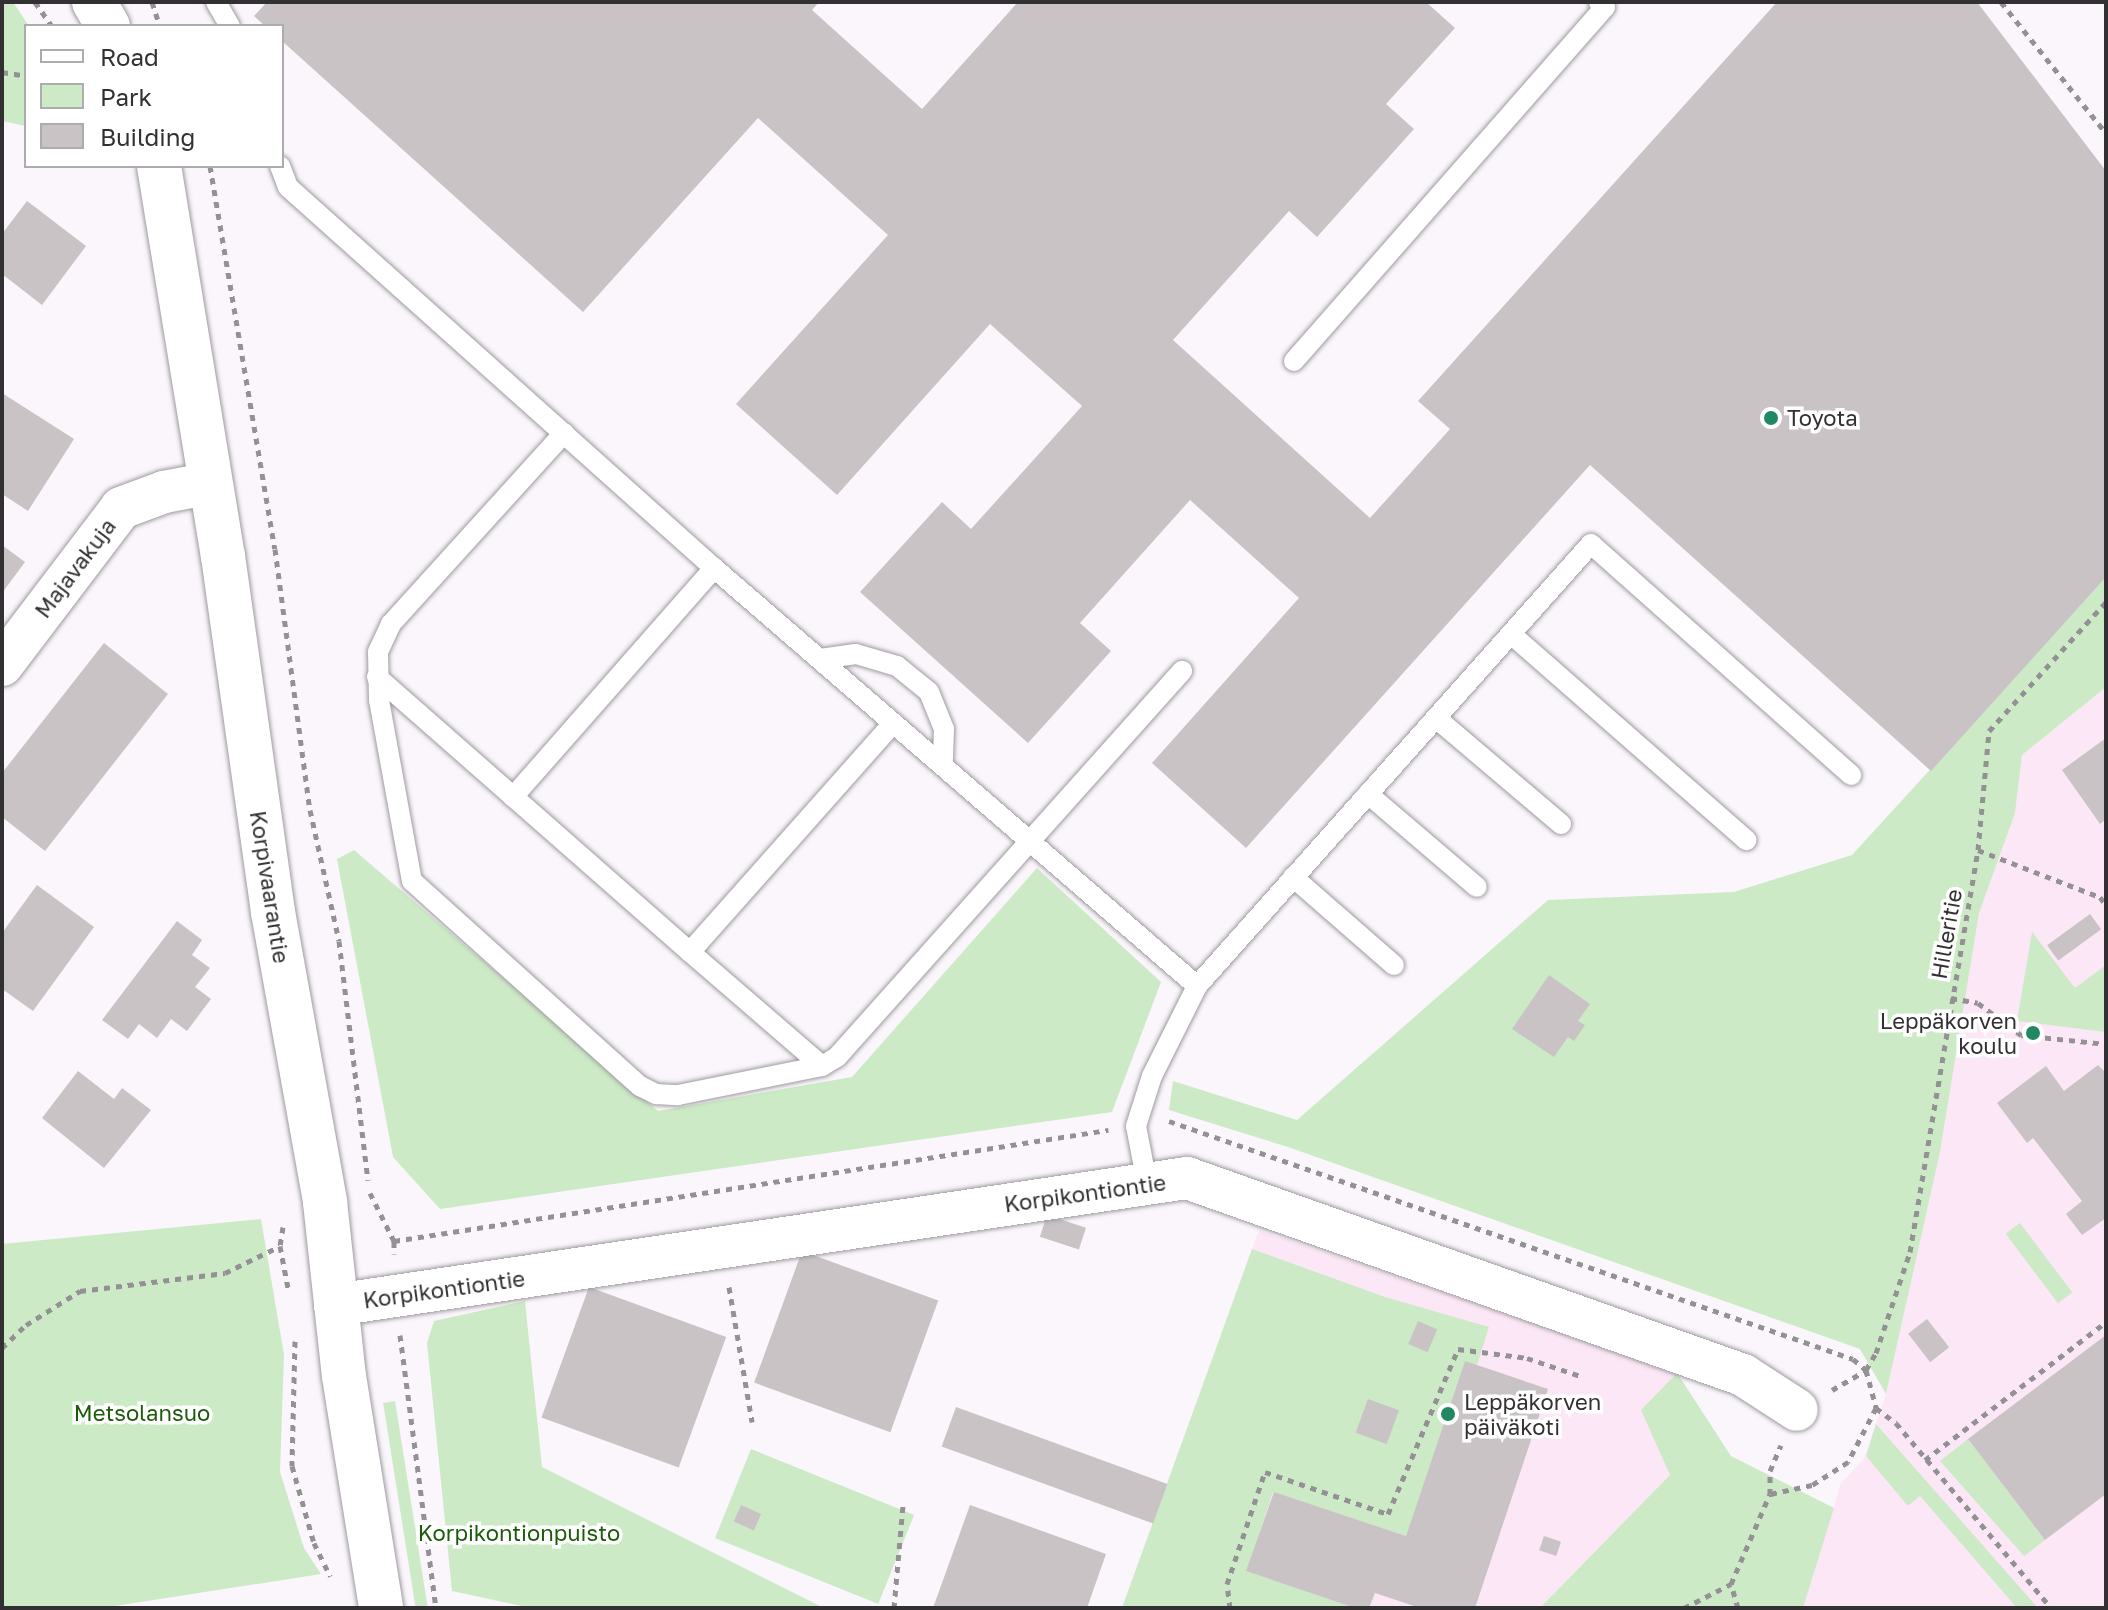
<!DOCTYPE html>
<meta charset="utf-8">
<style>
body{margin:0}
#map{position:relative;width:2108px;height:1610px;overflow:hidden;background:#faf6fc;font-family:"Golos Text",sans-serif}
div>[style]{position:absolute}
.education>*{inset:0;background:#fce7f6}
.green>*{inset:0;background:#cceac6;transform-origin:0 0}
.building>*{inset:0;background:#c9c3c6;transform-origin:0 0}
.path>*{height:5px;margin-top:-2.5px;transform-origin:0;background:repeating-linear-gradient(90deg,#949195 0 6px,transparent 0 12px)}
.roads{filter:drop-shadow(0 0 2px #9e9a9f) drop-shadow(0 0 2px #9e9a9f)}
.lane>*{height:20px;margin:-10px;padding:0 10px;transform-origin:10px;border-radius:10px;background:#fff}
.street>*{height:42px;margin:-21px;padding:0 21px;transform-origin:21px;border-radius:21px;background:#fff}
.secondary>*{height:44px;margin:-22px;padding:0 22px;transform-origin:22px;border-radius:22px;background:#fff}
.dots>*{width:22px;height:22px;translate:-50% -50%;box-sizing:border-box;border:4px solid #fff;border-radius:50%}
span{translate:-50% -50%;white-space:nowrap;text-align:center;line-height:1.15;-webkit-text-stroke:7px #fff;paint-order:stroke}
.poi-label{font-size:22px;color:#323032}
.left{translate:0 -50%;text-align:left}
.right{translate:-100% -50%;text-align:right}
.street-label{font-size:22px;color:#323032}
.park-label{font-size:22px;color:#1b5b09}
.frame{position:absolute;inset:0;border:4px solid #323032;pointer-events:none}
.legend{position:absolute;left:24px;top:24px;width:260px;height:144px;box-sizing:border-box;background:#fff;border:2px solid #adacad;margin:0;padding:10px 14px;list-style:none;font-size:24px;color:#323032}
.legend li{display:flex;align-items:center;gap:16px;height:40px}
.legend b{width:40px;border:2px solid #adacad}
</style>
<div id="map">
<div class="education">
<div style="clip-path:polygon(2106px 687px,2106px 1608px,1803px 1608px,1841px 1483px,1864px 1459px,1886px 1394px,1940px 1152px,1979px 913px,2015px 813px,2022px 755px)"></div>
<div style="clip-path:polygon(1259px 1230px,1677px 1373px,1730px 1456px,1641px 1608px,1122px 1608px)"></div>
</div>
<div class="green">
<div style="clip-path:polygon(2px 2px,13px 2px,29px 26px,26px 126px,2px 121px)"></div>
<div style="clip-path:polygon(2106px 577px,2106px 687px,2022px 755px,2015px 813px,1979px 913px,1940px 1152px,1886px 1394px,1860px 1349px,1288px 1147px,1169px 1110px,1173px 1081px,1297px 1120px,1548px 900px,1734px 892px,1852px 855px)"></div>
<div style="clip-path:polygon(354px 850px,658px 1111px,852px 1077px,1037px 868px,1161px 982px,1112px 1112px,440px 1209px,393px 1157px,337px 859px)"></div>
<div style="clip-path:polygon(2032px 932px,2075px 988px,2106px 965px,2106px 1032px,2017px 1021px)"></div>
<div style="clip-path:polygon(261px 1219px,284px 1355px,280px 1472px,304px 1548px,321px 1574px,102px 1608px,2px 1608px,2px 1244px)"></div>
<div style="left:2020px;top:1223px;width:87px;height:18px;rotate:53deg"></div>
<div style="clip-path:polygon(1252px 1249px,1385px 1297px,1489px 1327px,1477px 1365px,1465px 1362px,1406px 1536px,1273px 1492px,1247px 1571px,1355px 1608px,1122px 1608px)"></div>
<div style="clip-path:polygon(525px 1301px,542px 1467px,824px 1608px,531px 1608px,452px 1591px,427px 1343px,434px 1321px)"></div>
<div style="clip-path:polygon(1677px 1373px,1731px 1456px,1834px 1508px,1803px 1608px,1540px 1608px,1670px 1475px,1641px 1410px)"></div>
<div style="left:395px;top:1401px;width:209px;height:12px;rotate:81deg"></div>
<div style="clip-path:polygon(1876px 1424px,2038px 1608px,2017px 1608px,1920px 1496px,1908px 1506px,1866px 1456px)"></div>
<div style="clip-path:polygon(1968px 1439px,2045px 1540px,2024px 1556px,1940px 1461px)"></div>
<div style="left:751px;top:1449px;width:176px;height:96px;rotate:22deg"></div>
</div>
<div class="building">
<div style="clip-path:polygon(267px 2px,819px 2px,812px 10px,922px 109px,1018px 2px,1426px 2px,1455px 28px,1386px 104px,1414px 129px,1317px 237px,1289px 211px,1173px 340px,1370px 518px,1450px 429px,1418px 401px,1777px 2px,1977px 2px,2106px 171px,2106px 577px,1931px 771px,1590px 465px,1246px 848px,1152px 763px,1299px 598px,1190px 500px,1080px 623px,1111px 651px,1028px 743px,860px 592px,942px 502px,971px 529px,1082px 406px,990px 324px,837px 495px,736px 404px,888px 235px,758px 118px,583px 312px,282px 41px,282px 26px,265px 26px,254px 16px)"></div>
<div style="clip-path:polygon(27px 201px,86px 246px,42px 305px,2px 274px,2px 234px)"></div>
<div style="clip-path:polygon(2px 393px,74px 439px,28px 511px,2px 494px)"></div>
<div style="clip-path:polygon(2px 545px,25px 562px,2px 593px)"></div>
<div style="clip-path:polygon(104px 643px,168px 694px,45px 851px,2px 817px,2px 773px)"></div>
<div style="clip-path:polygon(2106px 738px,2106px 819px,2100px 824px,2062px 770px)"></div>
<div style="clip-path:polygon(37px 885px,94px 927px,33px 1011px,2px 989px,2px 933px)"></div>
<div style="left:2090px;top:914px;width:19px;height:53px;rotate:54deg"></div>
<div style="clip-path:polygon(177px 921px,202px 940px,192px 955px,210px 968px,195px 987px,211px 999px,187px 1031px,171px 1019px,157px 1038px,139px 1024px,128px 1039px,102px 1020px)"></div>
<div style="clip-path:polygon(1549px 975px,1590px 1004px,1578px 1021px,1585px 1025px,1574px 1041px,1568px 1037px,1554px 1057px,1512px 1029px)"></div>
<div style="clip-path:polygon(2098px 1065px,2106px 1073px,2106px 1218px,2082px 1235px,2066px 1214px,2082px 1201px,2033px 1138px,2027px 1143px,1997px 1103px,2046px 1066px,2064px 1091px)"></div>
<div style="clip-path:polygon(78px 1071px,114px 1099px,122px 1088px,151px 1110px,104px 1168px,42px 1118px)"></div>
<div style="left:1047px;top:1215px;width:41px;height:23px;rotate:18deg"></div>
<div style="left:802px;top:1251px;width:145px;height:140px;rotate:20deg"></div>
<div style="left:589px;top:1287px;width:146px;height:139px;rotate:20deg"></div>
<div style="left:1927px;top:1319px;width:36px;height:24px;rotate:52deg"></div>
<div style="left:1418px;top:1321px;width:21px;height:25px;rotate:23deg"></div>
<div style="clip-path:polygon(2106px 1335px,2106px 1494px,2045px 1540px,1968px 1439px)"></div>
<div style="clip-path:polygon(1465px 1361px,1548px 1389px,1475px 1608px,1420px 1608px,1375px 1593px,1369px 1608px,1355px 1608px,1246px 1571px,1274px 1492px,1406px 1536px)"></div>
<div style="left:1368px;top:1399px;width:33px;height:36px;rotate:20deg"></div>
<div style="left:956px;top:1407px;width:225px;height:42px;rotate:20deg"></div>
<div style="left:741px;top:1505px;width:22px;height:18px;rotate:24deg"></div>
<div style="clip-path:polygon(970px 1505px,1106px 1554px,1087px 1608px,933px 1608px)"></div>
<div style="left:1544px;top:1536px;width:18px;height:15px;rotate:19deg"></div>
</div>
<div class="path">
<div style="left:35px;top:2px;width:29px;rotate:55deg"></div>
<div style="left:152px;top:2px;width:25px;rotate:72deg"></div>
<div style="left:2001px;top:2px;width:168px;rotate:51.3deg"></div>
<div style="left:2px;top:72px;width:24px;rotate:9deg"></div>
<div style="left:210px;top:166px;width:388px;rotate:80.4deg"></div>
<div style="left:275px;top:549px;width:263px;rotate:82.4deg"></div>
<div style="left:310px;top:810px;width:134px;rotate:77.5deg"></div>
<div style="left:339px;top:941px;width:241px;rotate:83.1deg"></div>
<div style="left:1978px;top:850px;width:131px;rotate:21.1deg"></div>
<div style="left:2100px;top:897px;width:10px;rotate:53deg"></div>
<div style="left:1951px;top:998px;width:27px;rotate:10deg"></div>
<div style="left:1978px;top:1003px;width:54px;rotate:36.7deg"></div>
<div style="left:2021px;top:1035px;width:85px;rotate:6deg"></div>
<div style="left:1169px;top:1121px;width:724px;rotate:19.19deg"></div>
<div style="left:1853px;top:1359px;width:17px;rotate:40deg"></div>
<div style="left:1866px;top:1370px;width:39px;rotate:75deg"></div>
<div style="left:1876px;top:1408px;width:61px;rotate:117.4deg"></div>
<div style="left:1848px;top:1462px;width:43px;rotate:147.4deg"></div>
<div style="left:1812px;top:1485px;width:43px;rotate:167.9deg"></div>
<div style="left:370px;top:1193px;width:54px;rotate:63.4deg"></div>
<div style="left:394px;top:1241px;width:13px;rotate:90deg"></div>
<div style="left:283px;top:1227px;width:19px;rotate:99deg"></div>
<div style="left:280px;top:1246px;width:43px;rotate:79.2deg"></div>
<div style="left:394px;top:1241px;width:723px;rotate:-8.84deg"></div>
<div style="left:729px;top:1287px;width:137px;rotate:80.3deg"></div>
<div style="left:400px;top:1335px;width:275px;rotate:82.5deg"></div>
<div style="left:295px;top:1341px;width:125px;rotate:91.4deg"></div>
<div style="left:292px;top:1466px;width:80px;rotate:74.1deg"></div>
<div style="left:314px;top:1543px;width:37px;rotate:64deg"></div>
<div style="left:2px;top:1348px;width:33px;rotate:-44deg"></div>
<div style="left:26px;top:1325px;width:64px;rotate:-32.2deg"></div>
<div style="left:80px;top:1291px;width:146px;rotate:-7.1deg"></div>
<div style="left:225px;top:1273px;width:61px;rotate:-26.1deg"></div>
<div style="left:1832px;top:1390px;width:39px;rotate:-30deg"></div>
<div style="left:1866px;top:1370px;width:20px;rotate:-60deg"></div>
<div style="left:1876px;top:1353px;width:107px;rotate:-71.4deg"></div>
<div style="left:1910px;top:1252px;width:408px;rotate:-80.4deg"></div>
<div style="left:1978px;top:850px;width:120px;rotate:-84.7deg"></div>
<div style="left:1989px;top:731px;width:174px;rotate:-47.8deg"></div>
<div style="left:1876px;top:1408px;width:25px;rotate:37deg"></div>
<div style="left:1896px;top:1423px;width:241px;rotate:50deg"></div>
<div style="left:1925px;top:1460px;width:228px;rotate:-37.3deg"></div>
<div style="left:894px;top:1608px;width:103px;rotate:-85deg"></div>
<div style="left:1230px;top:1608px;width:24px;rotate:-97deg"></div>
<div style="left:1227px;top:1584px;width:118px;rotate:-71.3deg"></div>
<div style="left:1265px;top:1472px;width:130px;rotate:18.9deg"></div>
<div style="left:1388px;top:1514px;width:179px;rotate:-67deg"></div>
<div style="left:1458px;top:1349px;width:70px;rotate:7.4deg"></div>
<div style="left:1527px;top:1358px;width:59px;rotate:18.7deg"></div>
<div style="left:1684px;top:1608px;width:53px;rotate:-27.1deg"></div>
<div style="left:1738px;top:1608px;width:25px;rotate:-106deg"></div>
<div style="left:1731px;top:1584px;width:98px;rotate:-66.6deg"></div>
<div style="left:1770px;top:1494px;width:23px;rotate:-90deg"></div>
<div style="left:1770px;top:1471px;width:28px;rotate:-67deg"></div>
</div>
<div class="roads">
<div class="lane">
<div style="left:216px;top:2px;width:28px;rotate:60deg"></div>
<div style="left:280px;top:166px;width:22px;rotate:69deg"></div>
<div style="left:288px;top:187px;width:572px;rotate:41.81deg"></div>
<div style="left:714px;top:568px;width:639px;rotate:40.87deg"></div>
<div style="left:1294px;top:361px;width:471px;rotate:-48.7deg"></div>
<div style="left:1605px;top:7px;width:8px;rotate:-140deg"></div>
<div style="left:564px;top:433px;width:258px;rotate:132.2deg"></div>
<div style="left:391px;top:624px;width:31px;rotate:115deg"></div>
<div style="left:378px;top:652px;width:48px;rotate:88.8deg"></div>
<div style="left:379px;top:700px;width:184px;rotate:79.7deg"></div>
<div style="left:412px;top:881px;width:307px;rotate:42deg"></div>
<div style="left:640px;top:1086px;width:18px;rotate:27deg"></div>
<div style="left:656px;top:1094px;width:22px;rotate:3deg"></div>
<div style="left:678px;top:1095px;width:147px;rotate:-11.4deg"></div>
<div style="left:822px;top:1066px;width:17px;rotate:-31deg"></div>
<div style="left:837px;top:1057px;width:518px;rotate:-48.21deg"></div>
<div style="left:1511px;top:634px;width:313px;rotate:41.2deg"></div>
<div style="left:820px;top:659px;width:36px;rotate:-8deg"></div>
<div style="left:856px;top:654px;width:43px;rotate:16.3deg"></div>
<div style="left:897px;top:666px;width:41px;rotate:39.1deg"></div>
<div style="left:929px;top:692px;width:40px;rotate:68deg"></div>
<div style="left:944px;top:729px;width:36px;rotate:92deg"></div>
<div style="left:377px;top:677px;width:417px;rotate:41.3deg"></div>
<div style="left:1436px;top:718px;width:164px;rotate:40.3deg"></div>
<div style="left:1368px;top:794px;width:143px;rotate:40.5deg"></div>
<div style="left:513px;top:797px;width:305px;rotate:-48.7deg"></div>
<div style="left:1293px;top:877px;width:134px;rotate:41.1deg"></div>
<div style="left:822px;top:1066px;width:174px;rotate:-139.2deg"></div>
<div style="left:690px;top:952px;width:306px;rotate:-48.4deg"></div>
<div style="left:1147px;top:1183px;width:58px;rotate:-100.9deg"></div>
<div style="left:1136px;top:1126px;width:52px;rotate:-72.3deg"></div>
<div style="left:1152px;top:1076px;width:101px;rotate:-63.4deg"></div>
<div style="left:1197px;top:986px;width:592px;rotate:-48.29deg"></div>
<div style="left:1591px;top:544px;width:348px;rotate:41.6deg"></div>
</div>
<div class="street">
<div style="left:2px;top:665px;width:197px;rotate:-52.8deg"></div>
<div style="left:121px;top:508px;width:46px;rotate:-20.4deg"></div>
<div style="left:164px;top:492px;width:48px;rotate:-10.8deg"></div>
<div style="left:335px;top:1305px;width:861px;rotate:-8.48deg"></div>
<div style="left:1187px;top:1178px;width:590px;rotate:19.51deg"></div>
<div style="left:1743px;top:1375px;width:64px;rotate:32.9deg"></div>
</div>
<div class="secondary">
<div style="left:94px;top:2px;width:28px;rotate:60deg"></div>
<div style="left:159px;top:166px;width:395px;rotate:80.7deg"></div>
<div style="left:223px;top:556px;width:359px;rotate:82deg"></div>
<div style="left:273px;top:912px;width:295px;rotate:79.8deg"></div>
<div style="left:325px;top:1202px;width:175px;rotate:83.8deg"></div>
<div style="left:344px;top:1376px;width:235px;rotate:80.9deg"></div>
</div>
</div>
<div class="dots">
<div style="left:1771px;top:418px;background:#228864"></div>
<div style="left:2033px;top:1033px;background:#228864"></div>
<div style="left:1448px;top:1414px;background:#228864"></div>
</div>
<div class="poi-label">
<span class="left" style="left:1787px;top:418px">Toyota</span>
<span class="right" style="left:2017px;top:1033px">Leppäkorven<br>koulu</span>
<span class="left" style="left:1464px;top:1414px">Leppäkorven<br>päiväkoti</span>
</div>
<div class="street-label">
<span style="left:75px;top:568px;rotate:-53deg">Majavakuja</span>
<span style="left:270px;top:887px;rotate:81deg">Korpivaarantie</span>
<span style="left:1946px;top:934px;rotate:-80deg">Hilleritie</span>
<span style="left:1085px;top:1193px;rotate:-8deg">Korpikontiontie</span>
<span style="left:444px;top:1289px;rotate:-8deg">Korpikontiontie</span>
</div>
<div class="park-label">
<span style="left:142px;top:1413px">Metsolansuo</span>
<span style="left:519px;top:1533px">Korpikontionpuisto</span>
</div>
<div class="frame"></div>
<ul class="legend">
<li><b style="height:10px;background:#fff"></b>Road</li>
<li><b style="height:22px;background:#cceac6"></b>Park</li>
<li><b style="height:22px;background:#c9c3c6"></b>Building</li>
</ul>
</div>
